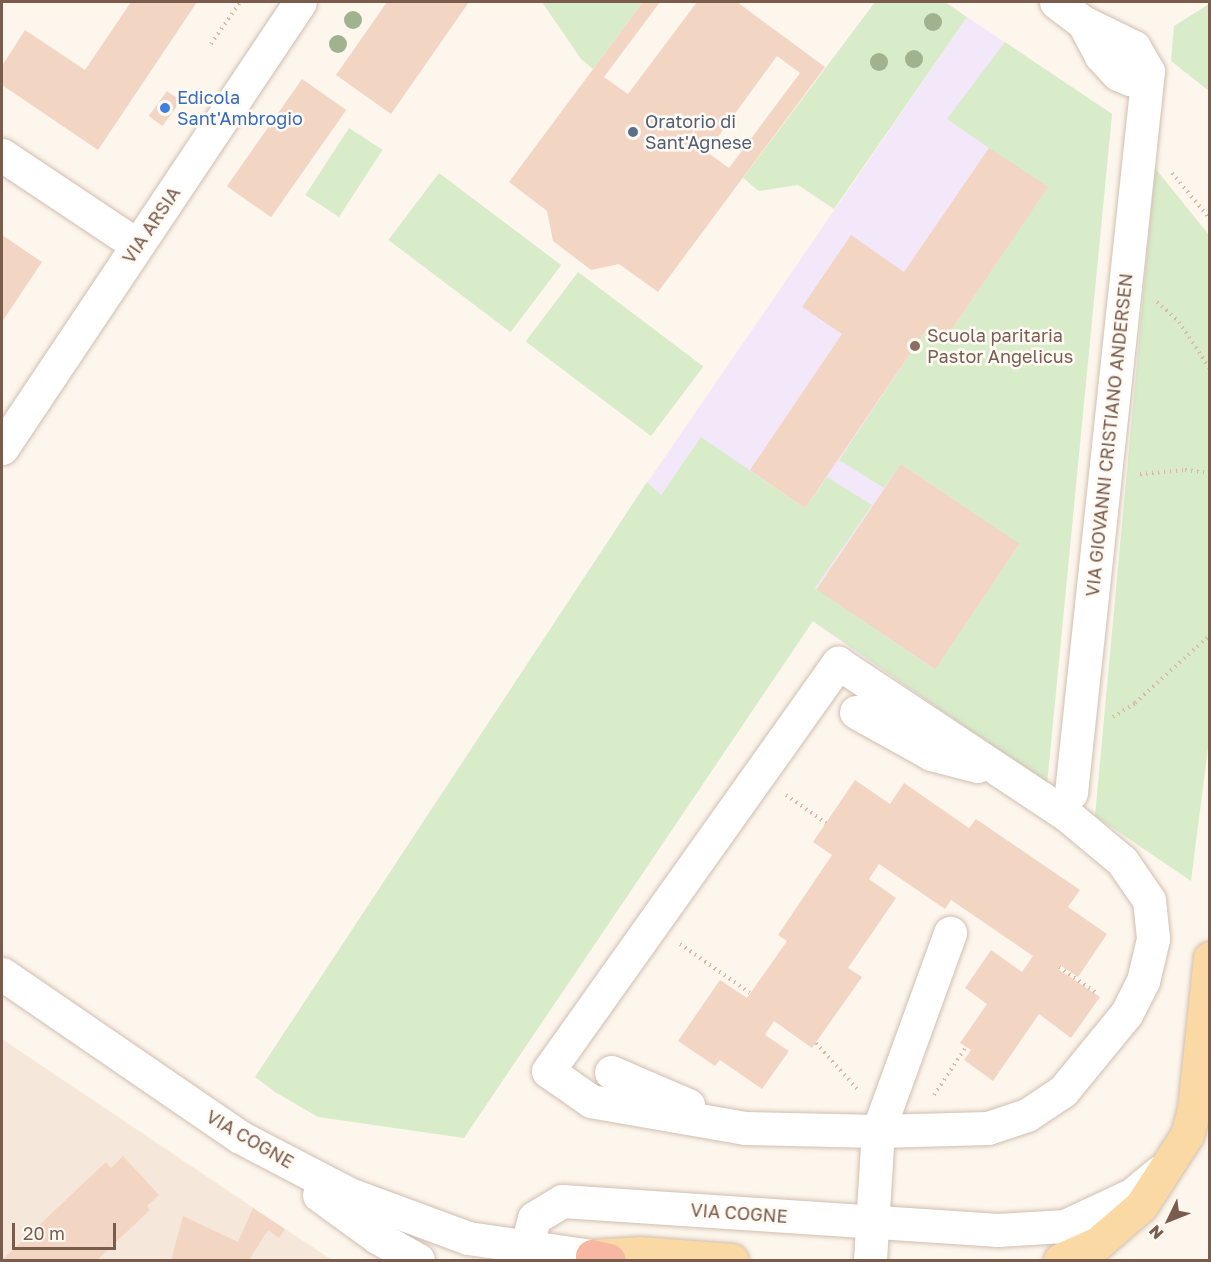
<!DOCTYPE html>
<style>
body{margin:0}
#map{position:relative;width:1211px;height:1262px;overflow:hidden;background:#fdf6ec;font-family:"Golos Text",sans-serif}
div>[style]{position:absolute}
.residential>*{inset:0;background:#f5e8da}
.education>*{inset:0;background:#f3e8fa}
.green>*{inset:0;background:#d8ecc9;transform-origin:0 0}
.building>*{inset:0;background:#f3d5c3;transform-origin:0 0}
.path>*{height:4px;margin-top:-2px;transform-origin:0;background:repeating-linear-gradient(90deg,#d9b8a5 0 1.5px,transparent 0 6px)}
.roads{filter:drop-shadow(0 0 2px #d1beb0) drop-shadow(0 0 2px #d1beb0)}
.minor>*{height:33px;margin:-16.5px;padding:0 16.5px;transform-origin:16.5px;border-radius:16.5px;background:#fff}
.major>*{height:33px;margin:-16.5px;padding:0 16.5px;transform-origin:16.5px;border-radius:16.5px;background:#fbd9a5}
.highway>*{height:33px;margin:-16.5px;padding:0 16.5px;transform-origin:16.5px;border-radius:16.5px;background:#f7b7a3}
.trees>*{width:18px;height:18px;margin:-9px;border-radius:50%;background:#a0b28e}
.dots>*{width:16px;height:16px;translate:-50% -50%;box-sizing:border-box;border:3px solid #fffaf3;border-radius:50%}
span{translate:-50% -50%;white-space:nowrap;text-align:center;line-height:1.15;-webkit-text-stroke:5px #fffaf3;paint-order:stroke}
.shop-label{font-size:18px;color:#366cbe}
.left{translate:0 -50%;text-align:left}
.service-label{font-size:18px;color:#4e5e75}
.street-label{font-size:18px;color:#7a5c4d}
.education-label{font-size:18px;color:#785e54}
.frame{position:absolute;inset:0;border:3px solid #7a5c4d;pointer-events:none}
.north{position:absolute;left:1139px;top:1190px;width:60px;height:60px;-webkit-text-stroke:4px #fffaf3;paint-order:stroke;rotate:227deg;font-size:16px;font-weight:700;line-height:24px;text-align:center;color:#7a5c4d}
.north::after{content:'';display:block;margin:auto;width:21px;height:27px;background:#7a5c4d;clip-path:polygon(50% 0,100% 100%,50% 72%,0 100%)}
.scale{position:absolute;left:12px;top:1223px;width:104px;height:27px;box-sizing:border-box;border:3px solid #7a5c4d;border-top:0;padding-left:8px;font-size:18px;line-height:21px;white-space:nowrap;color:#7a5c4d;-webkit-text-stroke:4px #fffaf3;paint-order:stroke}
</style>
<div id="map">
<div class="residential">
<div style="clip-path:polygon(2px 1039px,279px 1225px,332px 1260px,2px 1260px)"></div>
</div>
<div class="education">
<div style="clip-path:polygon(967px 17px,1112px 114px,1047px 784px,636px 499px)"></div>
</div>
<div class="green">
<div style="clip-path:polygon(542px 2px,643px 2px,593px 69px,581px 59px)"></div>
<div style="clip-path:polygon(875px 2px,945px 2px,967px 17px,834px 209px,798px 185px,759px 191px,743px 178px)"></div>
<div style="clip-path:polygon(1209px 4px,1209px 91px,1171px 61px,1174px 26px)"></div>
<div style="clip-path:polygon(1005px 42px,1112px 114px,1047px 784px,813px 621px,464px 1138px,318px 1117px,275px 1092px,255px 1077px,647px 482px,661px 495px,701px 437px,805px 508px,827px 477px,872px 505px,815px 588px,934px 669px,1019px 545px,901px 464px,884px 488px,839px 460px,931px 323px,948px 335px,1047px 188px,947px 119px)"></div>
<div style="left:349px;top:128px;width:40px;height:80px;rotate:33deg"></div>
<div style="clip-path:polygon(1155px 168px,1209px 235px,1210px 732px,1191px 881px,1095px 816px)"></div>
<div style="left:439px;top:173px;width:153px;height:84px;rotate:37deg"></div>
<div style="left:578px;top:272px;width:157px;height:87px;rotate:37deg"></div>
</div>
<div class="building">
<div style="clip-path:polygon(131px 2px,197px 2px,98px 150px,2px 85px,2px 66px,25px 30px,85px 70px)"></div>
<div style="clip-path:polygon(387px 2px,469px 2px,391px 114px,336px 75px)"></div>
<div style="clip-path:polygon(evenodd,643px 2px,660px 2px,604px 77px,628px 94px,697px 2px,737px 2px,825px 67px,658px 292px,619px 264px,591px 270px,553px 241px,547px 211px,509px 182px,643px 2px,777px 56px,800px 73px,729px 168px,707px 152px,777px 56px)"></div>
<div style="left:302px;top:79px;width:54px;height:131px;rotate:35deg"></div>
<div style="left:167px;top:91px;width:17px;height:31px;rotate:36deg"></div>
<div style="clip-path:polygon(989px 148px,1048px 187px,948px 335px,931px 323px,805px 508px,750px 470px,842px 334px,802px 307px,851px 235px,904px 272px)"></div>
<div style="clip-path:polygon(2px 235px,42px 262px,2px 322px)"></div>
<div style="left:901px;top:464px;width:143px;height:151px;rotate:34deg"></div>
<div style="clip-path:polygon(855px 780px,890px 804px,904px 783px,969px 828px,976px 819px,1080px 890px,1068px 907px,1107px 934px,1078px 977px,1060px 965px,1058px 969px,1100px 997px,1071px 1038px,1039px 1014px,993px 1081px,964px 1060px,971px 1050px,960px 1043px,987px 1004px,965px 988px,991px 950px,1022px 972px,1033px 956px,951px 900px,945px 909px,879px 864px,869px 879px,896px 898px,848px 968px,862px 977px,812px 1048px,774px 1021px,765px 1035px,789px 1051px,762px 1089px,720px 1060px,715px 1066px,678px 1041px,720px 980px,747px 998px,787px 941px,778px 935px,832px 855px,813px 842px)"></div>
<div style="clip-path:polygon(123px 1156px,159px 1195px,147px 1206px,150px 1210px,97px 1260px,2px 1260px,106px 1162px,111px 1168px)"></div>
<div style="clip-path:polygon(253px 1208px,285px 1229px,279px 1238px,268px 1230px,249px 1260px,171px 1260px,183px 1216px,238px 1242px)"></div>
</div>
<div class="path">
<div style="left:211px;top:44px;width:51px;rotate:-55.4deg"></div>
<div style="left:1172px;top:173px;width:60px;rotate:50.4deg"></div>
<div style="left:1157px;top:302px;width:30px;rotate:42deg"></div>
<div style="left:1179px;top:322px;width:56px;rotate:56.6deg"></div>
<div style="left:1140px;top:474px;width:45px;rotate:-5.1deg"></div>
<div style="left:1185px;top:470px;width:25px;rotate:7deg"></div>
<div style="left:1113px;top:717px;width:26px;rotate:-32deg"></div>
<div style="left:1135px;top:703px;width:101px;rotate:-42.2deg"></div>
<div style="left:786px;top:795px;width:49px;rotate:35deg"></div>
<div style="left:680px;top:944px;width:85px;rotate:35deg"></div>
<div style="left:1059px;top:967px;width:47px;rotate:34.7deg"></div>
<div style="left:816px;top:1043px;width:63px;rotate:48.2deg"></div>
<div style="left:934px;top:1095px;width:58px;rotate:-56.3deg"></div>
</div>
<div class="roads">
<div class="minor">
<div style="left:1056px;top:2px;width:34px;rotate:37deg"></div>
<div style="left:1083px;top:22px;width:57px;rotate:26.1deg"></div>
<div style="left:1134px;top:47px;width:28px;rotate:60deg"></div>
<div style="left:1148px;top:71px;width:726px;rotate:96.09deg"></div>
<div style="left:1083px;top:22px;width:38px;rotate:62deg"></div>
<div style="left:1101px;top:56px;width:25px;rotate:47deg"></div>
<div style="left:1118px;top:74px;width:13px;rotate:23deg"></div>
<div style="left:1130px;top:79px;width:15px;rotate:-8deg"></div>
<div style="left:2px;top:155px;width:162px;rotate:33.7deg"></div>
<div style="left:2px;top:448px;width:536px;rotate:-56.25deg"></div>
<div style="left:838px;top:663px;width:275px;rotate:33.6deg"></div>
<div style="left:1067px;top:815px;width:72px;rotate:39.9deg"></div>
<div style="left:1122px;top:861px;width:47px;rotate:55.3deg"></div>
<div style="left:1149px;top:900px;width:39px;rotate:84deg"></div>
<div style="left:1153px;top:939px;width:43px;rotate:103.4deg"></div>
<div style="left:1143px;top:981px;width:37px;rotate:117deg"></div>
<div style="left:1126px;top:1014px;width:99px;rotate:129.3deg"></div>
<div style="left:1063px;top:1091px;width:43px;rotate:146.3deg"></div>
<div style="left:1027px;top:1115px;width:41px;rotate:161.6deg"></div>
<div style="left:988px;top:1128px;width:110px;rotate:178.4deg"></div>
<div style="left:878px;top:1131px;width:133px;rotate:-178.7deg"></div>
<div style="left:745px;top:1128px;width:156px;rotate:-170.1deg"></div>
<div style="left:591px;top:1101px;width:52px;rotate:-145.1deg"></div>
<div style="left:548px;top:1071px;width:501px;rotate:-54.6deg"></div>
<div style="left:856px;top:712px;width:86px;rotate:29.2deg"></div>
<div style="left:931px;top:754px;width:48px;rotate:14.6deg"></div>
<div style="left:2px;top:974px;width:288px;rotate:34.4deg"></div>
<div style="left:240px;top:1137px;width:123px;rotate:27.6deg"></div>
<div style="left:349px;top:1194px;width:127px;rotate:20.3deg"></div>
<div style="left:468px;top:1238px;width:125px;rotate:8.3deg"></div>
<div style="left:611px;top:1072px;width:84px;rotate:23.2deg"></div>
<div style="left:319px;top:1195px;width:72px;rotate:35.9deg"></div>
<div style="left:377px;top:1237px;width:47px;rotate:29.3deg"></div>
<div style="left:523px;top:1260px;width:43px;rotate:-75.3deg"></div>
<div style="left:534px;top:1218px;width:33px;rotate:-31deg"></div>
<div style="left:562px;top:1201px;width:437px;rotate:3.8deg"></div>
<div style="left:998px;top:1230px;width:67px;rotate:-3.4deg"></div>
<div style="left:1065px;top:1226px;width:75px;rotate:-25.2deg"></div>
<div style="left:1133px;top:1194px;width:34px;rotate:-40deg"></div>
<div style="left:870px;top:1260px;width:129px;rotate:-86.5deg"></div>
<div style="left:878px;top:1131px;width:211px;rotate:-70deg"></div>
</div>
<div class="major">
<div style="left:592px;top:1256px;width:48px;rotate:-3.6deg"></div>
<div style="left:640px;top:1253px;width:92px;rotate:4.4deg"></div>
<div style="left:1060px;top:1260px;width:42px;rotate:-24.1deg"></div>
<div style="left:1098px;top:1243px;width:57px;rotate:-40.7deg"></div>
<div style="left:1141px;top:1206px;width:85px;rotate:-57.1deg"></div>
<div style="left:1187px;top:1135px;width:27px;rotate:-75deg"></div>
<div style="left:1194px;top:1109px;width:152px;rotate:-84deg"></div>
</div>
<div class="highway">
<div style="left:592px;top:1256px;width:17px;rotate:13deg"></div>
</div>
</div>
<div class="trees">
<div style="left:353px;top:20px"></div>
<div style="left:933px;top:22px"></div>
<div style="left:338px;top:44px"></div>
<div style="left:914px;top:59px"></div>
<div style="left:879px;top:62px"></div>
</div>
<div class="dots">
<div style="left:165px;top:108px;background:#3f7fe0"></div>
<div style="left:633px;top:132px;background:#5c6f8a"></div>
<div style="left:915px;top:346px;background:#8d6e63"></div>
</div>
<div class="shop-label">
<span class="left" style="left:177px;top:108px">Edicola<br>Sant'Ambrogio</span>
</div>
<div class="service-label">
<span class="left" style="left:645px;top:132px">Oratorio di<br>Sant'Agnese</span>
</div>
<div class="street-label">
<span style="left:151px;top:225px;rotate:-56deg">VIA ARSIA</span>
<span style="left:1109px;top:435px;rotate:-84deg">VIA GIOVANNI CRISTIANO ANDERSEN</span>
<span style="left:250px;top:1139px;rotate:30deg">VIA COGNE</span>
<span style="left:739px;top:1213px;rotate:4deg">VIA COGNE</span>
</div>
<div class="education-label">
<span class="left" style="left:927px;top:346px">Scuola paritaria<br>Pastor Angelicus</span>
</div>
<div class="frame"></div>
<div class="north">N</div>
<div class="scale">20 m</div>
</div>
